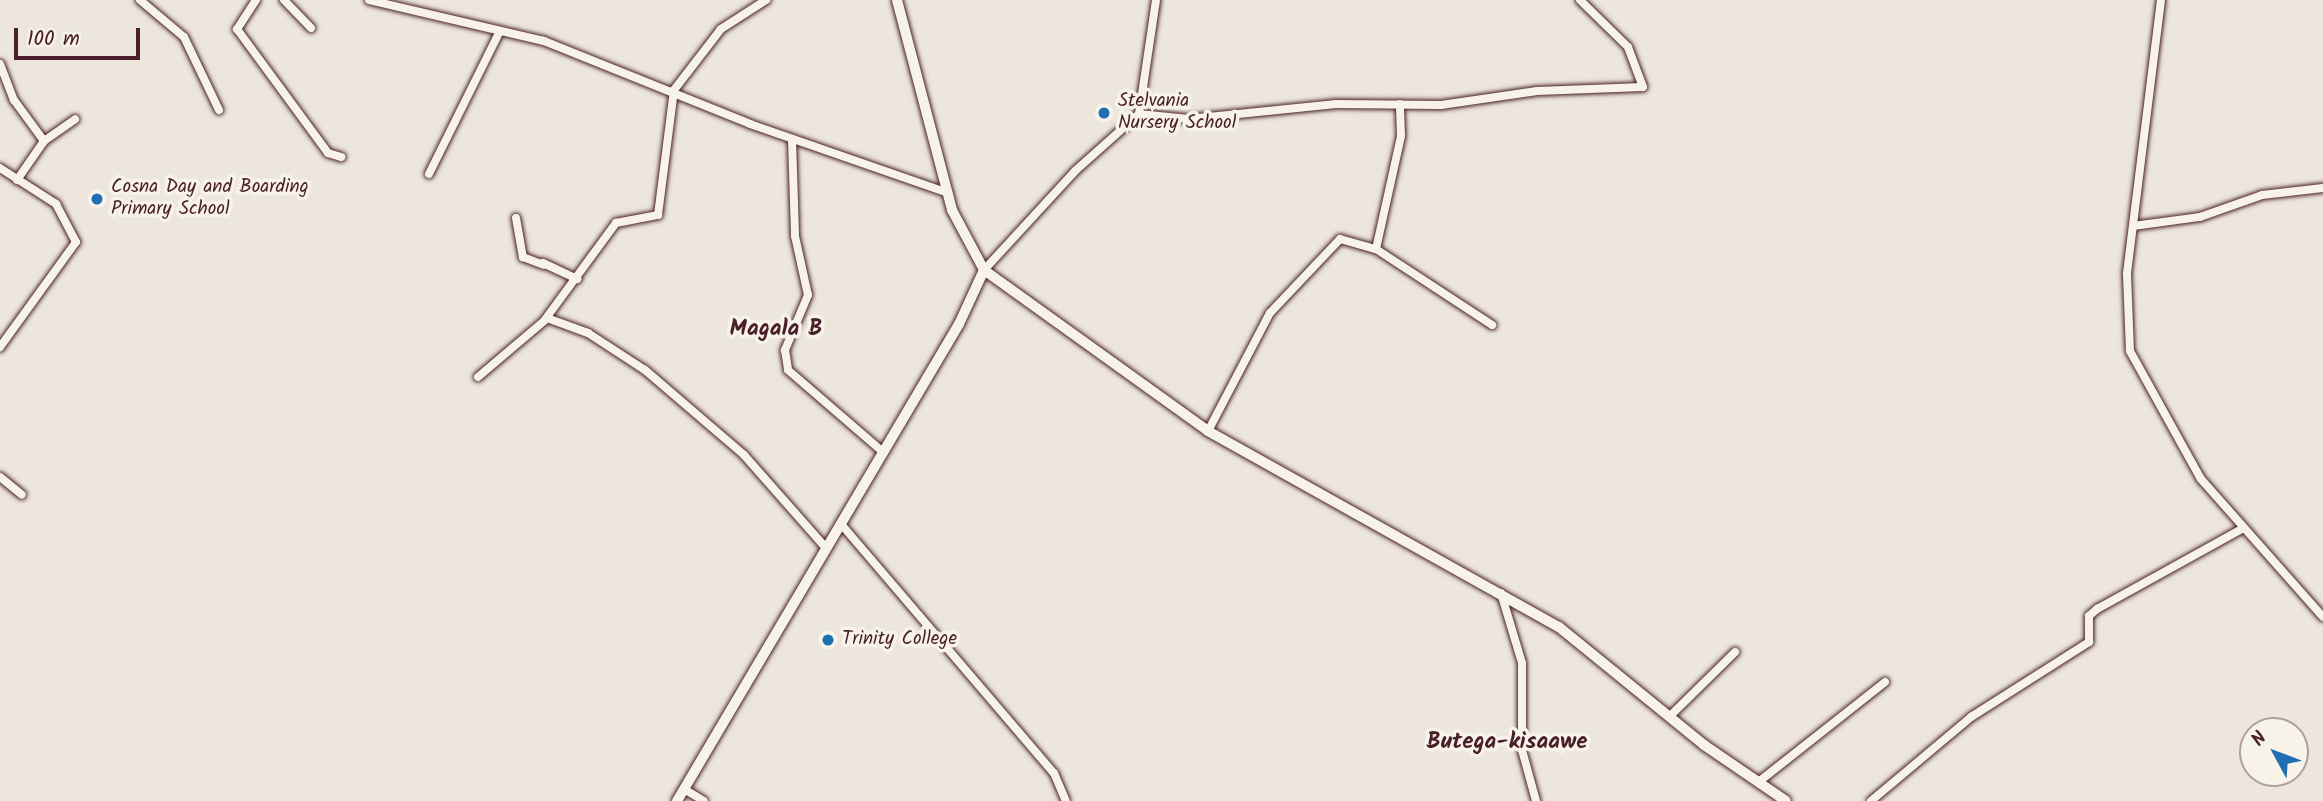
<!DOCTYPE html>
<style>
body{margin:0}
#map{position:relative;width:2323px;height:801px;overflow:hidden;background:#ece6dd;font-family:Kalam,sans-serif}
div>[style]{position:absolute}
.roads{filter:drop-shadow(0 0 2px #4a1f2b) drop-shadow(0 0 2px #4a1f2b)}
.minor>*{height:8px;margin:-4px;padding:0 4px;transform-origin:4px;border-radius:4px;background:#f7f3e8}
.tertiary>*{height:10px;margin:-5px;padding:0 5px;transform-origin:5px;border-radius:5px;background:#f7f3e8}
.dots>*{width:19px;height:19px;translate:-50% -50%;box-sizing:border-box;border:4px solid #f7f3e8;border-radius:50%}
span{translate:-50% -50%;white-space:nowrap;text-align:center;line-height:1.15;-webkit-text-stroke:7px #f7f3e8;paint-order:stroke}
.poi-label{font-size:19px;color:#4a1f2b}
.left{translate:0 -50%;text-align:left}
.quarter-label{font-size:23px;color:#4a1f2b;font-weight:700}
.north{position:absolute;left:2239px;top:717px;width:70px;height:70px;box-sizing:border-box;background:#f7f3e8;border:2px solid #b29e9c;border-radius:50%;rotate:311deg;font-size:19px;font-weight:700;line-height:28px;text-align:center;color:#4a1f2b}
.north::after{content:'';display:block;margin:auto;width:24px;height:32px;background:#1f6fb2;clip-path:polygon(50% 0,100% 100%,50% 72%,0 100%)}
.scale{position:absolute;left:14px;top:28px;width:126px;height:32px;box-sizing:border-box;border:4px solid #4a1f2b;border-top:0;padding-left:9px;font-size:21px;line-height:24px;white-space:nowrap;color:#4a1f2b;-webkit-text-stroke:5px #f7f3e8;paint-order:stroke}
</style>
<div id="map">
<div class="roads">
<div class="minor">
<div style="left:140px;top:0;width:57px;rotate:40.1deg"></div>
<div style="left:184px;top:37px;width:81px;rotate:64.4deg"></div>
<div style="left:256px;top:0;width:35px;rotate:123deg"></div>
<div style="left:237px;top:29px;width:154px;rotate:53.7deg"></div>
<div style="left:328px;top:153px;width:14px;rotate:17deg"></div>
<div style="left:284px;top:0;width:39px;rotate:46deg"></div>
<div style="left:369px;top:0;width:180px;rotate:13.2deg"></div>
<div style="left:544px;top:41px;width:222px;rotate:21.9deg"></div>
<div style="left:750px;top:124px;width:210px;rotate:19.2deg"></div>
<div style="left:2161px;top:0;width:276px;rotate:97.1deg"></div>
<div style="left:2127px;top:274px;width:77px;rotate:87.8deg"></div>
<div style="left:2130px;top:351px;width:146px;rotate:61deg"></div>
<div style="left:2201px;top:479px;width:184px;rotate:48.5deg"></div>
<div style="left:0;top:64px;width:39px;rotate:69deg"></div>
<div style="left:14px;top:100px;width:51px;rotate:53.8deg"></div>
<div style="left:44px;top:141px;width:38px;rotate:-35deg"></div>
<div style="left:1139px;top:114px;width:50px;rotate:5.7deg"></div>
<div style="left:1189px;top:119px;width:148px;rotate:-5.8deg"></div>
<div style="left:1336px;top:104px;width:105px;rotate:0.5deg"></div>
<div style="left:1441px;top:105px;width:97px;rotate:-8.3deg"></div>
<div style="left:1537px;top:91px;width:106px;rotate:-2.2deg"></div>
<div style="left:1643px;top:87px;width:43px;rotate:-110.6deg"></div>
<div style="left:1628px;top:47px;width:67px;rotate:-135.6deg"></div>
<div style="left:792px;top:139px;width:97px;rotate:88.2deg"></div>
<div style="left:795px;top:236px;width:60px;rotate:77.6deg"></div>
<div style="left:808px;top:295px;width:60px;rotate:112.7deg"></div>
<div style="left:785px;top:350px;width:20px;rotate:81deg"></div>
<div style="left:788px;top:370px;width:124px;rotate:40.8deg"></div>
<div style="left:0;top:168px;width:67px;rotate:32.7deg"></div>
<div style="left:56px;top:204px;width:43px;rotate:62.2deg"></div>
<div style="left:76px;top:242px;width:130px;rotate:125.9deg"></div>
<div style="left:429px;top:174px;width:157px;rotate:-63.6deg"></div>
<div style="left:17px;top:180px;width:47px;rotate:-55.3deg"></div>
<div style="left:516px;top:218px;width:40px;rotate:80deg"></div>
<div style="left:523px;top:257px;width:22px;rotate:21deg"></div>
<div style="left:2133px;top:226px;width:68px;rotate:-7.7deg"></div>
<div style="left:2200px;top:217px;width:66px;rotate:-19.5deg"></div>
<div style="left:2262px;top:195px;width:61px;rotate:-6.5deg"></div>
<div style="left:1376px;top:249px;width:116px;rotate:-77.5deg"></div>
<div style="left:1401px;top:136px;width:32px;rotate:-92deg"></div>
<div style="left:543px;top:263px;width:38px;rotate:25deg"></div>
<div style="left:984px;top:270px;width:134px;rotate:-47.4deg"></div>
<div style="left:1075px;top:171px;width:86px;rotate:-41.7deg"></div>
<div style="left:1139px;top:114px;width:115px;rotate:-81.5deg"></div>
<div style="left:547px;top:318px;width:44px;rotate:20.1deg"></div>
<div style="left:588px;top:333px;width:68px;rotate:33deg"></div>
<div style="left:645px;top:370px;width:130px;rotate:40.6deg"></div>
<div style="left:744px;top:455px;width:124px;rotate:48.6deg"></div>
<div style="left:478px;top:377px;width:87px;rotate:-40.3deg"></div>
<div style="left:544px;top:321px;width:122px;rotate:-53.7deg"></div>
<div style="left:616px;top:223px;width:43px;rotate:-10.8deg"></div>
<div style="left:658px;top:215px;width:126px;rotate:-82.7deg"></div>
<div style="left:674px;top:90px;width:77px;rotate:-52.4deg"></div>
<div style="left:721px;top:29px;width:54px;rotate:-32.8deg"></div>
<div style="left:1208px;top:431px;width:133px;rotate:-62.3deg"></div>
<div style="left:1270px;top:313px;width:102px;rotate:-46.6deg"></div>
<div style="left:1340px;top:239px;width:37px;rotate:16deg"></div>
<div style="left:1376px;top:249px;width:139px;rotate:33.2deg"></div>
<div style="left:0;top:477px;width:28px;rotate:39deg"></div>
<div style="left:841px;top:524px;width:328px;rotate:49.5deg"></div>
<div style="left:1054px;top:773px;width:30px;rotate:67deg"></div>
<div style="left:1501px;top:593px;width:73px;rotate:73.3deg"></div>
<div style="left:1522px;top:663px;width:87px;rotate:90deg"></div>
<div style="left:1522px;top:750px;width:53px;rotate:74.6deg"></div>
<div style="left:1671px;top:715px;width:90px;rotate:-44.5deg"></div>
<div style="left:1761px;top:780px;width:158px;rotate:-38.3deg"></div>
<div style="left:684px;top:789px;width:23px;rotate:31deg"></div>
<div style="left:1871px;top:801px;width:131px;rotate:-40deg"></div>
<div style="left:1971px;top:717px;width:140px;rotate:-32.4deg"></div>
<div style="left:2089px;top:642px;width:26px;rotate:-90deg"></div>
<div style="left:2089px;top:616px;width:11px;rotate:-41deg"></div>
<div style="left:2097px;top:609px;width:166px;rotate:-28.9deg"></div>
</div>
<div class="tertiary">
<div style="left:897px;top:0;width:217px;rotate:75.3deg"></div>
<div style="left:952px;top:210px;width:68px;rotate:61.9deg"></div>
<div style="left:984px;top:270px;width:276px;rotate:35.7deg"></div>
<div style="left:1208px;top:431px;width:402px;rotate:29.2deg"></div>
<div style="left:1559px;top:627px;width:187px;rotate:39.1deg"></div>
<div style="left:1704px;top:745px;width:99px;rotate:34.3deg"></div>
<div style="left:677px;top:801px;width:554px;rotate:-59.41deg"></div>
<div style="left:959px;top:324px;width:60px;rotate:-65.2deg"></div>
</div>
</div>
<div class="dots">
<div style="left:1104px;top:113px;background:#1f6fb2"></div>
<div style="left:97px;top:199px;background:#1f6fb2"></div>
<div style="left:828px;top:640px;background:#1f6fb2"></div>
</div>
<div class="poi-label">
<span class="left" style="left:1118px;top:113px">Stelvania<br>Nursery School</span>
<span class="left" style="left:111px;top:199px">Cosna Day and Boarding<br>Primary School</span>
<span class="left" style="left:842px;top:640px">Trinity College</span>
</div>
<div class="quarter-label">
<span style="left:776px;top:329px">Magala B</span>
<span style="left:1507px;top:742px">Butega-kisaawe</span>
</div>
<div class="north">N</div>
<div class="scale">100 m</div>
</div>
